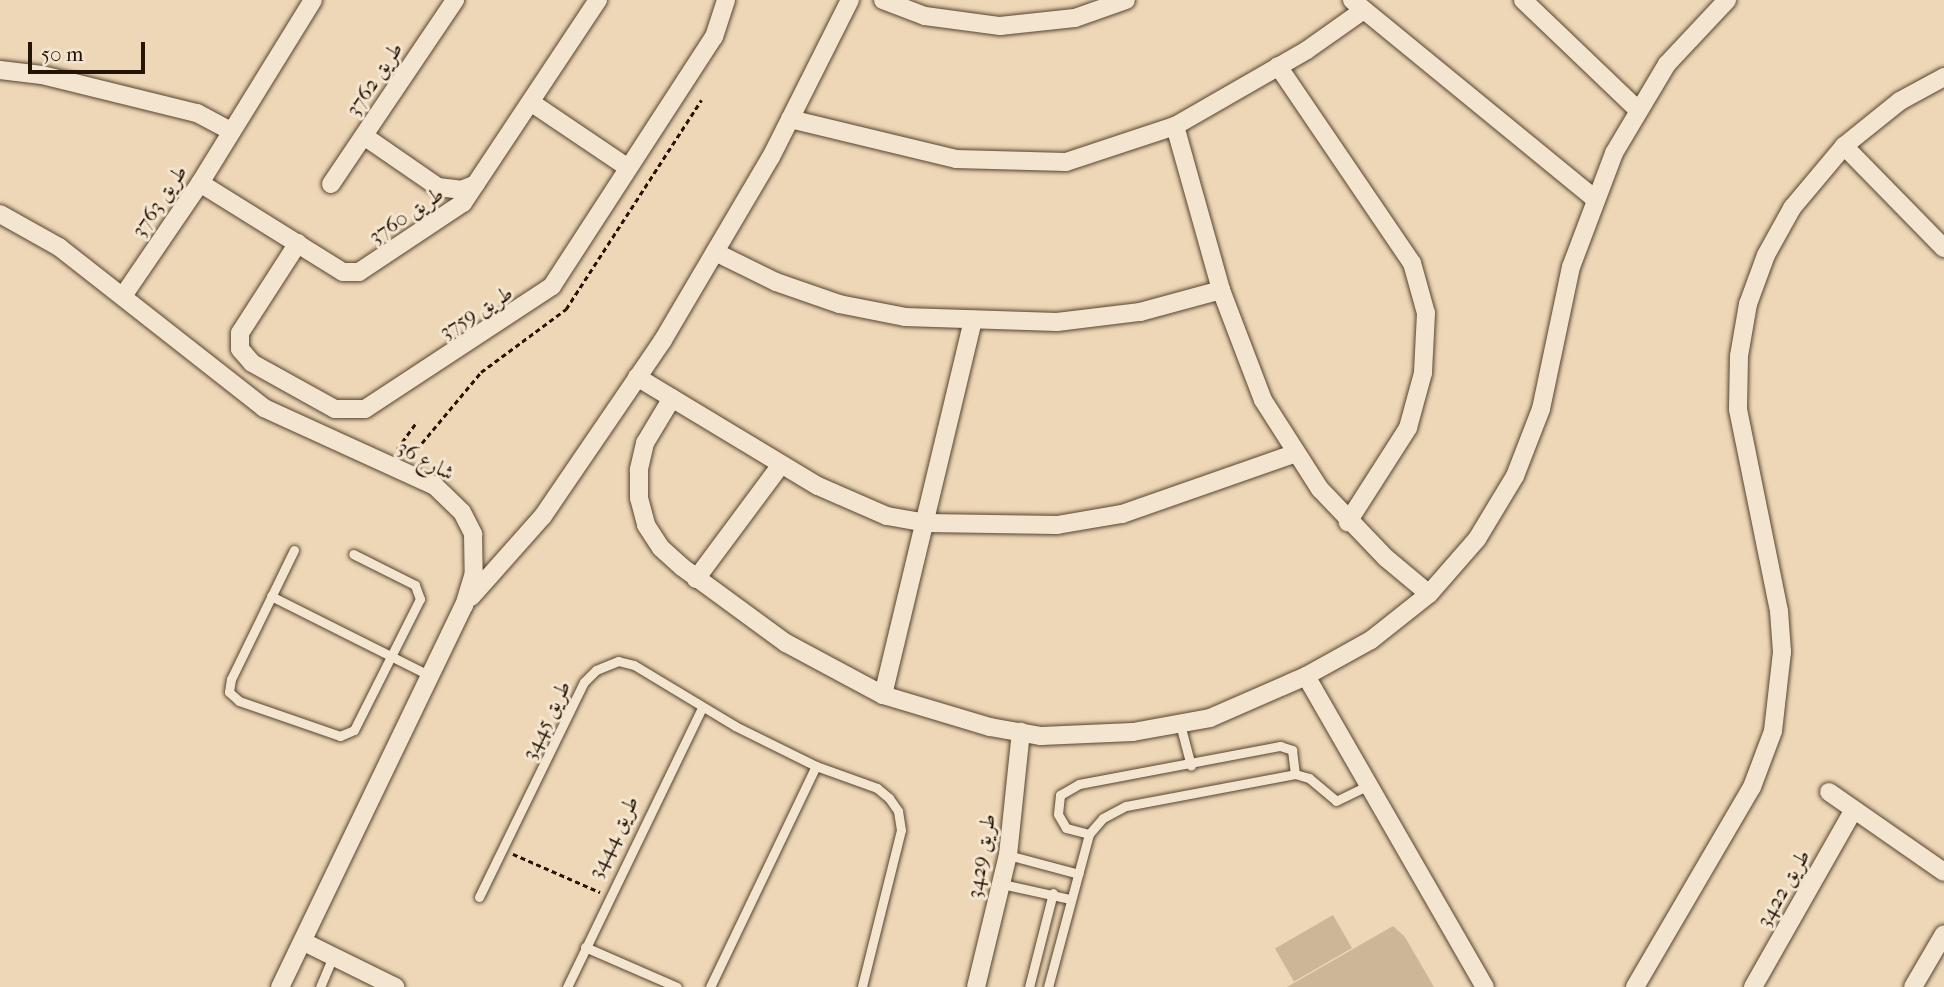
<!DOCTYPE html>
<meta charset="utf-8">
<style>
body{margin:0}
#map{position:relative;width:1944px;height:987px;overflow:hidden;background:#eed7b6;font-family:"IM FELL French Canon",Amiri,serif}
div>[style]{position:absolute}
.green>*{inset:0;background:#ccb697;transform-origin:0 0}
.path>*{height:2.5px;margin-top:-1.25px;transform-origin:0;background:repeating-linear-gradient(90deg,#241302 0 5px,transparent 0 8.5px)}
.roads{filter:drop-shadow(0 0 2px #56442f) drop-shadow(0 0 2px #56442f)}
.lane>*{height:9px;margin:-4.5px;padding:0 4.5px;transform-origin:4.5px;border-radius:4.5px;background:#f4e5d0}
.street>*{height:18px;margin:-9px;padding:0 9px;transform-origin:9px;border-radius:9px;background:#f4e5d0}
span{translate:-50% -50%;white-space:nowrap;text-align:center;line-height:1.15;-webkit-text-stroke:6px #f4e5d0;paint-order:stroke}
.street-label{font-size:21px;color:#241302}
.scale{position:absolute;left:28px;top:42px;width:117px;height:32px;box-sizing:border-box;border:4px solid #241302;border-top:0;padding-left:9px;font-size:21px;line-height:24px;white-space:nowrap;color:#241302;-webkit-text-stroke:5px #f4e5d0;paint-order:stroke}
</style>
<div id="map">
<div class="green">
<div style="left:1333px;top:915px;width:38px;height:67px;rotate:60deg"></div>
<div style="clip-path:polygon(1393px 926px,1405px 937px,1434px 987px,1287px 987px)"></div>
</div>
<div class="path">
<div style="left:397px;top:449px;width:34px;rotate:-54deg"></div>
<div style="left:411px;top:456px;width:109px;rotate:-50.2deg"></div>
<div style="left:481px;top:372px;width:106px;rotate:-36.5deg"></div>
<div style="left:566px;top:309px;width:249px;rotate:-57.1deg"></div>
<div style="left:513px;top:854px;width:95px;rotate:23.6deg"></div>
</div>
<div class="roads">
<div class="lane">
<div style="left:294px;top:550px;width:144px;rotate:116deg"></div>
<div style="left:231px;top:679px;width:13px;rotate:99deg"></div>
<div style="left:229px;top:692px;width:13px;rotate:42deg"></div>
<div style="left:239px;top:701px;width:107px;rotate:19.1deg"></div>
<div style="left:340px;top:736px;width:15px;rotate:-23deg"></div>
<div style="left:354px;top:730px;width:147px;rotate:-63.3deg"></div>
<div style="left:420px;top:599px;width:15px;rotate:-110deg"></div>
<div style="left:415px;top:585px;width:69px;rotate:-153.4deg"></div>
<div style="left:271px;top:596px;width:179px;rotate:26.6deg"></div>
<div style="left:1180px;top:724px;width:43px;rotate:75.3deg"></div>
<div style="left:1089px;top:834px;width:24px;rotate:-165deg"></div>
<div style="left:1066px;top:828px;width:16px;rotate:-120deg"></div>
<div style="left:1058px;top:814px;width:19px;rotate:-84deg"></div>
<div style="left:1060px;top:795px;width:22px;rotate:-30deg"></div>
<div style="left:1079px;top:784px;width:205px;rotate:-10.7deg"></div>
<div style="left:1280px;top:746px;width:13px;rotate:18deg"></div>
<div style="left:1292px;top:750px;width:24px;rotate:83deg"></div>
<div style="left:1008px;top:855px;width:73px;rotate:15deg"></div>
<div style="left:1002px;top:884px;width:70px;rotate:12.4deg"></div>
<div style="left:479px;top:897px;width:239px;rotate:-64deg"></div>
<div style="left:584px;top:682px;width:17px;rotate:-45deg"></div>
<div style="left:596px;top:670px;width:24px;rotate:-22deg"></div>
<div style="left:618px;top:661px;width:16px;rotate:14deg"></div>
<div style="left:634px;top:665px;width:118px;rotate:31.1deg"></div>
<div style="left:735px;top:726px;width:90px;rotate:26.3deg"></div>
<div style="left:816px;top:766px;width:65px;rotate:19.8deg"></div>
<div style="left:877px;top:788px;width:16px;rotate:40deg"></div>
<div style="left:889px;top:798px;width:16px;rotate:55deg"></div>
<div style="left:898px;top:811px;width:19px;rotate:81deg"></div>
<div style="left:901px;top:830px;width:162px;rotate:104deg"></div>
<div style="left:585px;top:947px;width:100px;rotate:23.5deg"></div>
<div style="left:320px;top:987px;width:34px;rotate:-67deg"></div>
<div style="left:567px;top:987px;width:310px;rotate:-64.2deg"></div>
<div style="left:710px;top:987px;width:245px;rotate:-64.4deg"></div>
<div style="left:1029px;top:987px;width:97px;rotate:-75.7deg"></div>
<div style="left:1048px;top:987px;width:158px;rotate:-75deg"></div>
<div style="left:1089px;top:834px;width:21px;rotate:-49deg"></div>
<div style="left:1103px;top:818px;width:26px;rotate:-28deg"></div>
<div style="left:1126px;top:806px;width:172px;rotate:-10.7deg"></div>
<div style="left:1295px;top:774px;width:15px;rotate:16deg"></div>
<div style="left:1309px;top:778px;width:35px;rotate:40deg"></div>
<div style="left:1336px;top:801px;width:37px;rotate:-26deg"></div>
</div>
<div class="street">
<div style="left:883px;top:0;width:45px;rotate:20.9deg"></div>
<div style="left:925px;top:16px;width:76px;rotate:7.6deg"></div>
<div style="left:1000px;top:26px;width:75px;rotate:-6.1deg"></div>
<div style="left:1075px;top:18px;width:54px;rotate:-19.4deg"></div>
<div style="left:1352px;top:0;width:313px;rotate:39.3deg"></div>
<div style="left:1523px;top:0;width:158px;rotate:43.7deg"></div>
<div style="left:1278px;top:66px;width:238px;rotate:55.8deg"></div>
<div style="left:1412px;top:263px;width:52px;rotate:74.4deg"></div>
<div style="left:1426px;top:313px;width:60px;rotate:92.9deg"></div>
<div style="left:1423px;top:373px;width:57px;rotate:105.3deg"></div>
<div style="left:1408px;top:428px;width:112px;rotate:122.6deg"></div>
<div style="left:0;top:70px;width:42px;rotate:6.8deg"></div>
<div style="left:42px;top:75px;width:160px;rotate:13.8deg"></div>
<div style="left:197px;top:113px;width:38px;rotate:28deg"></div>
<div style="left:532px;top:103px;width:115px;rotate:34deg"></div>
<div style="left:790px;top:119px;width:171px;rotate:13.5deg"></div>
<div style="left:956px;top:159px;width:110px;rotate:1.6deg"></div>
<div style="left:1066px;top:162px;width:115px;rotate:-18.3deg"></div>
<div style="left:1175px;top:126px;width:152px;rotate:-29.9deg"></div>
<div style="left:1307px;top:50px;width:67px;rotate:-35.3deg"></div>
<div style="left:1175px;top:126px;width:170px;rotate:74.3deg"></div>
<div style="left:1221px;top:290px;width:118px;rotate:69.1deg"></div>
<div style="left:1263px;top:400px;width:106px;rotate:57.4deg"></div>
<div style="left:1320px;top:489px;width:95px;rotate:46.3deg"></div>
<div style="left:1386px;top:558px;width:56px;rotate:39.9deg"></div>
<div style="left:364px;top:136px;width:90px;rotate:34.6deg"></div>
<div style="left:438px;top:187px;width:23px;rotate:7deg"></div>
<div style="left:461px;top:190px;width:16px;rotate:-22deg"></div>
<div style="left:1844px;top:146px;width:143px;rotate:45.6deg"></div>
<div style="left:200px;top:183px;width:168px;rotate:31.9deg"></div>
<div style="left:343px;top:272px;width:16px"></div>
<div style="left:359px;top:272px;width:125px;rotate:-33.6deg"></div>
<div style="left:463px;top:203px;width:244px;rotate:-56.4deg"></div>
<div style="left:331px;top:184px;width:222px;rotate:-56deg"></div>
<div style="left:0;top:214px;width:68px;rotate:29.2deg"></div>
<div style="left:59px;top:247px;width:261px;rotate:38.1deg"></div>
<div style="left:264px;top:408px;width:188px;rotate:24.5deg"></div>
<div style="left:435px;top:486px;width:37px;rotate:44deg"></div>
<div style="left:462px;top:512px;width:25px;rotate:63deg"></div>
<div style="left:473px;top:534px;width:39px;rotate:89deg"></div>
<div style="left:474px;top:573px;width:34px;rotate:107deg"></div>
<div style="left:464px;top:605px;width:424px;rotate:115.7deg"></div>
<div style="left:298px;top:243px;width:107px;rotate:122.8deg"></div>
<div style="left:240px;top:333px;width:16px;rotate:90deg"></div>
<div style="left:240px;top:349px;width:18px;rotate:49deg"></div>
<div style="left:252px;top:363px;width:95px;rotate:29deg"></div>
<div style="left:335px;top:409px;width:30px"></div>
<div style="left:365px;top:409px;width:224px;rotate:-33.3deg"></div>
<div style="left:552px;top:286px;width:297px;rotate:-57deg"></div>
<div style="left:714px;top:37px;width:39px;rotate:-72deg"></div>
<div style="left:715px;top:252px;width:68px;rotate:26.2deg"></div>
<div style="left:776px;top:282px;width:67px;rotate:19.2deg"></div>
<div style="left:839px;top:304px;width:67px;rotate:11.1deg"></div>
<div style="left:905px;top:317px;width:152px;rotate:1.9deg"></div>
<div style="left:1057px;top:322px;width:84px;rotate:-6.9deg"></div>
<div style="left:1140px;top:312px;width:84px;rotate:-15.2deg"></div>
<div style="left:123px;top:296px;width:137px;rotate:-55.7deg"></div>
<div style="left:200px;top:183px;width:215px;rotate:-58.3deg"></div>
<div style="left:637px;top:377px;width:211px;rotate:31.1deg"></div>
<div style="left:818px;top:486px;width:75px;rotate:23.5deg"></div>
<div style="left:887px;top:516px;width:41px;rotate:9.9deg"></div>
<div style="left:927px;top:523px;width:130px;rotate:0.9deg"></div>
<div style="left:1057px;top:525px;width:66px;rotate:-9.6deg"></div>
<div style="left:1122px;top:514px;width:181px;rotate:-19.3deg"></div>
<div style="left:672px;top:398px;width:52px;rotate:121deg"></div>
<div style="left:645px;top:443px;width:28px;rotate:103deg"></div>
<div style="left:639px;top:470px;width:28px;rotate:90deg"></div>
<div style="left:639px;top:498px;width:28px;rotate:75deg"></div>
<div style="left:646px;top:525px;width:27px;rotate:57deg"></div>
<div style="left:661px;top:548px;width:28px;rotate:42deg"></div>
<div style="left:682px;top:567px;width:129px;rotate:36.2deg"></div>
<div style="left:786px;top:643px;width:110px;rotate:28.2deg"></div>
<div style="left:883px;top:695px;width:112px;rotate:16.7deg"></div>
<div style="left:990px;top:727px;width:52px;rotate:10deg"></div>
<div style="left:1041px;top:736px;width:92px;rotate:-2.5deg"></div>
<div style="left:1133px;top:732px;width:78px;rotate:-10.3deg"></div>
<div style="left:1210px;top:718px;width:105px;rotate:-23.6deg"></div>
<div style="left:1306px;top:676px;width:74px;rotate:-29deg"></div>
<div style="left:1371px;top:640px;width:74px;rotate:-38.4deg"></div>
<div style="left:1429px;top:594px;width:73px;rotate:-48.9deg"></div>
<div style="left:1477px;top:539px;width:74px;rotate:-58.9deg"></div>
<div style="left:1515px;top:476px;width:72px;rotate:-68.8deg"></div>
<div style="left:1541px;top:409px;width:145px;rotate:-78.1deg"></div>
<div style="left:1571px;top:267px;width:122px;rotate:-69.3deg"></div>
<div style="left:1614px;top:153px;width:104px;rotate:-59.2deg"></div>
<div style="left:1667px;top:64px;width:88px;rotate:-46.8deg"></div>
<div style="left:696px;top:579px;width:141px;rotate:-53.4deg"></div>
<div style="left:471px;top:597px;width:108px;rotate:-48.4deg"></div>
<div style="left:543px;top:516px;width:213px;rotate:-55.7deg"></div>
<div style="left:663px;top:340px;width:212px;rotate:-59.5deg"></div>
<div style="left:771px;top:157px;width:176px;rotate:-63.3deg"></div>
<div style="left:1306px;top:676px;width:359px;rotate:60.1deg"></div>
<div style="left:883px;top:695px;width:386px;rotate:-76.5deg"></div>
<div style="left:1829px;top:792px;width:140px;rotate:34.8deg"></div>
<div style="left:304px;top:942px;width:102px;rotate:26.3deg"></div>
<div style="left:976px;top:987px;width:136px;rotate:-76.4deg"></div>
<div style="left:1008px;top:855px;width:124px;rotate:-84deg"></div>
<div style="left:1635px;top:987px;width:232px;rotate:-59.7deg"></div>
<div style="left:1752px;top:787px;width:60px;rotate:-69.4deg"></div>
<div style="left:1773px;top:731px;width:80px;rotate:-83.5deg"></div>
<div style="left:1782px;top:652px;width:41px;rotate:-94.2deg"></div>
<div style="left:1779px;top:611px;width:206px;rotate:-101.5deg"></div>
<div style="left:1738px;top:409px;width:53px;rotate:-88.9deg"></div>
<div style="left:1739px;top:356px;width:53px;rotate:-80.2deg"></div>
<div style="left:1748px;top:304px;width:52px;rotate:-69.8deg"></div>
<div style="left:1766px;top:255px;width:54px;rotate:-61deg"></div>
<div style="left:1792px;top:208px;width:81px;rotate:-50deg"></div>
<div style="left:1844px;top:146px;width:72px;rotate:-38.8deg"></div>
<div style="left:1900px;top:101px;width:50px;rotate:-28.6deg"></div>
<div style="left:1753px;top:987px;width:202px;rotate:-60.4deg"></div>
<div style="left:1913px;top:987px;width:61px;rotate:-59.7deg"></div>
</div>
</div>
<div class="street-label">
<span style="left:374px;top:79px;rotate:-56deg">طريق 3762</span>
<span style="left:159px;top:201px;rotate:-56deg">طريق 3763</span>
<span style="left:406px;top:215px;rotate:-34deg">طريق 3760</span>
<span style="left:476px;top:312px;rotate:-32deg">طريق 3759</span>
<span style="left:426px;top:460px;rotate:29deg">شارع 36</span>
<span style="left:546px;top:720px;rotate:-64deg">طريق 3445</span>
<span style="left:613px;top:837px;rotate:-64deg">طريق 3444</span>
<span style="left:981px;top:856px;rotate:-80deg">طريق 3429</span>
<span style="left:1783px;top:888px;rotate:-60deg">طريق 3422</span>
</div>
<div class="scale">50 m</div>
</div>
